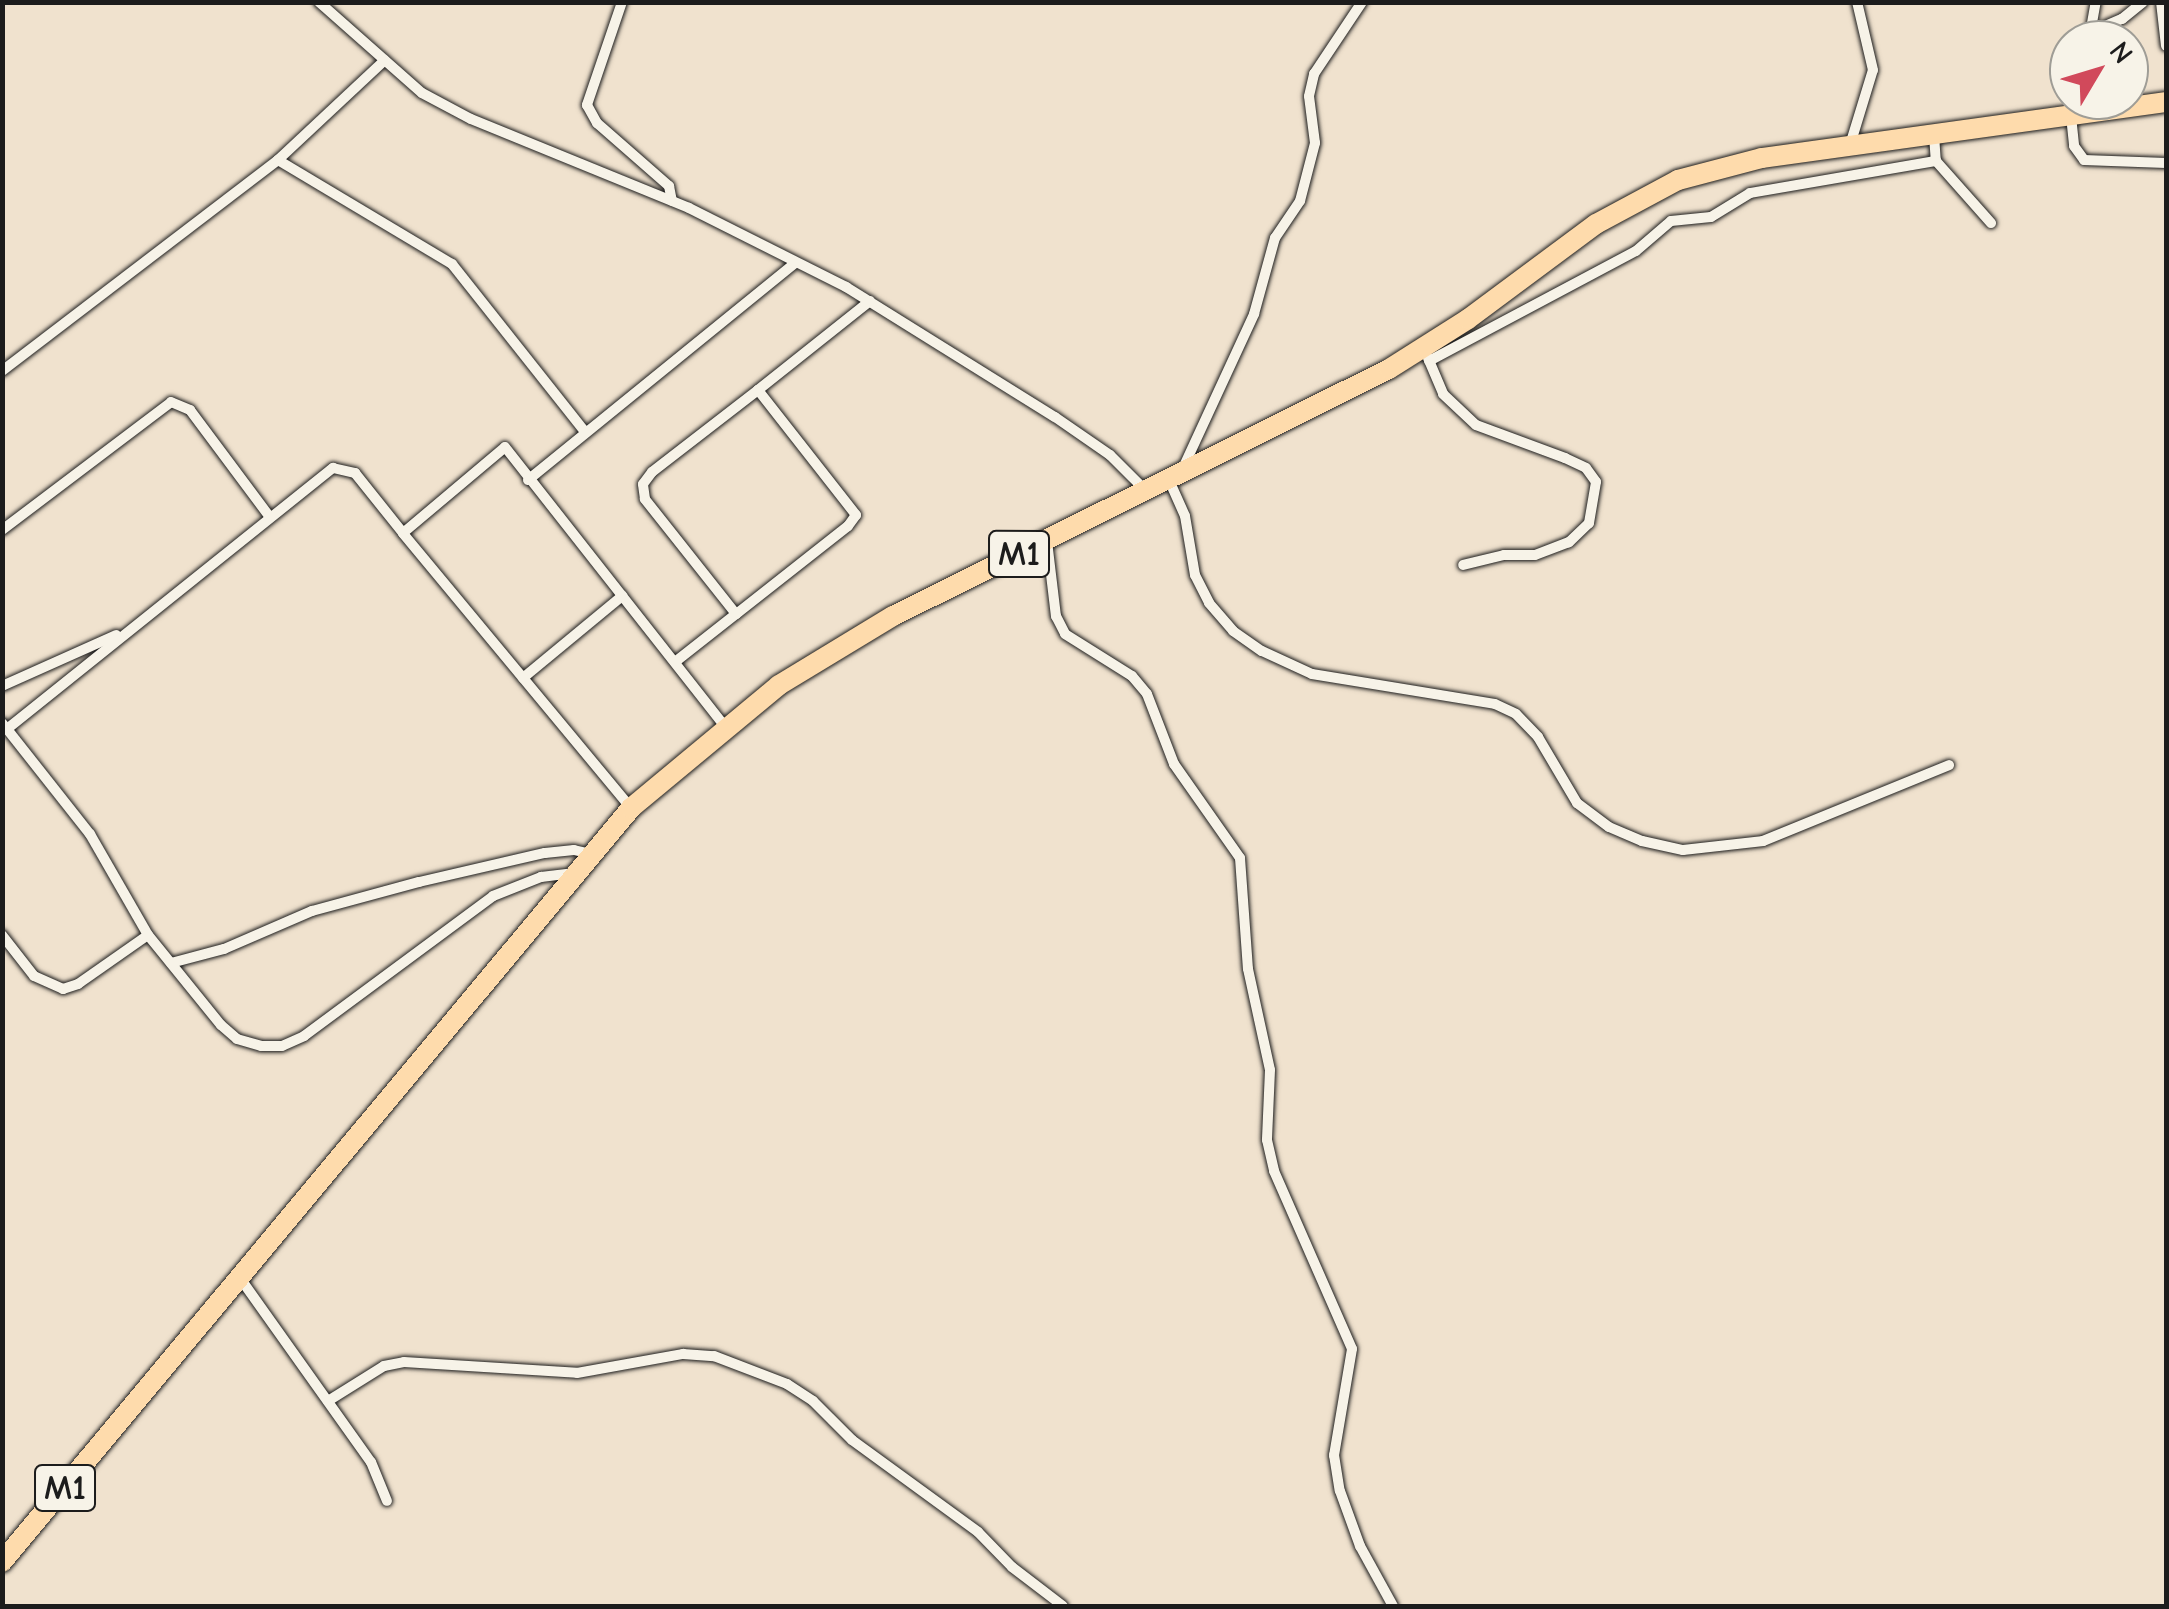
<!DOCTYPE html>
<style>
body{margin:0}
#map{position:relative;width:2169px;height:1609px;overflow:hidden;background:#f0e2ce;font-family:"Comic Neue",sans-serif}
div>[style]{position:absolute}
.roads{filter:drop-shadow(0 0 2px #1c1c1c) drop-shadow(0 0 2px #1c1c1c)}
.street>*{height:10px;margin:-5px;padding:0 5px;transform-origin:5px;border-radius:5px;background:#f7f3e8}
.highway>*{height:20px;margin:-10px;padding:0 10px;transform-origin:10px;border-radius:10px;background:#fedbac}
span{translate:-50% -50%;white-space:nowrap;text-align:center;line-height:1.15;-webkit-text-stroke:10px #f7f3e8;paint-order:stroke}
.shield-label span{padding:2px 8px;background:#f7f3e8;border:2px solid;border-radius:8px;-webkit-text-stroke-width:0}
.shield-label{font-size:35px;color:#1c1c1c;font-weight:700}
.frame{position:absolute;inset:0;border:5px solid #1c1c1c;pointer-events:none}
.north{position:absolute;left:2049px;top:20px;width:100px;height:100px;box-sizing:border-box;background:#f7f3e8;border:2px solid #9f9d96;border-radius:50%;rotate:52deg;font-size:28px;font-weight:700;line-height:40px;text-align:center;color:#1c1c1c}
.north::after{content:'';display:block;margin:auto;width:35px;height:45px;background:#d1495b;clip-path:polygon(50% 0,100% 100%,50% 72%,0 100%)}
</style>
<div id="map">
<div class="roads">
<div class="street">
<div style="left:319px;top:2px;width:137px;rotate:41.5deg"></div>
<div style="left:422px;top:93px;width:55px;rotate:28deg"></div>
<div style="left:471px;top:119px;width:235px;rotate:22.2deg"></div>
<div style="left:689px;top:208px;width:176px;rotate:26.7deg"></div>
<div style="left:846px;top:287px;width:246px;rotate:31.9deg"></div>
<div style="left:1055px;top:417px;width:67px;rotate:34.6deg"></div>
<div style="left:1110px;top:455px;width:51px;rotate:45deg"></div>
<div style="left:622px;top:2px;width:109px;rotate:108.8deg"></div>
<div style="left:587px;top:105px;width:21px;rotate:61deg"></div>
<div style="left:597px;top:123px;width:96px;rotate:41.2deg"></div>
<div style="left:669px;top:186px;width:15px;rotate:79deg"></div>
<div style="left:2161px;top:2px;width:44px;rotate:83.5deg"></div>
<div style="left:2091px;top:32px;width:34px;rotate:-23deg"></div>
<div style="left:2122px;top:19px;width:27px;rotate:-39deg"></div>
<div style="left:2089px;top:40px;width:39px;rotate:-80deg"></div>
<div style="left:2071px;top:116px;width:30px;rotate:84deg"></div>
<div style="left:2074px;top:146px;width:17px;rotate:54deg"></div>
<div style="left:2084px;top:160px;width:82px;rotate:2.1deg"></div>
<div style="left:1934px;top:135px;width:26px;rotate:86deg"></div>
<div style="left:1936px;top:161px;width:83px;rotate:48.4deg"></div>
<div style="left:1850px;top:145px;width:78px;rotate:-73deg"></div>
<div style="left:1873px;top:70px;width:70px;rotate:-103.2deg"></div>
<div style="left:278px;top:160px;width:203px;rotate:30.9deg"></div>
<div style="left:452px;top:264px;width:214px;rotate:51.6deg"></div>
<div style="left:1428px;top:358px;width:39px;rotate:67deg"></div>
<div style="left:1443px;top:394px;width:45px;rotate:43.2deg"></div>
<div style="left:1476px;top:425px;width:95px;rotate:20.3deg"></div>
<div style="left:1565px;top:458px;width:23px;rotate:25deg"></div>
<div style="left:1586px;top:468px;width:17px;rotate:54deg"></div>
<div style="left:1596px;top:482px;width:42px;rotate:99.7deg"></div>
<div style="left:1589px;top:523px;width:28px;rotate:136deg"></div>
<div style="left:1569px;top:542px;width:36px;rotate:159deg"></div>
<div style="left:1535px;top:555px;width:31px;rotate:180deg"></div>
<div style="left:1504px;top:555px;width:42px;rotate:166.3deg"></div>
<div style="left:1429px;top:361px;width:234px;rotate:-28deg"></div>
<div style="left:1636px;top:251px;width:46px;rotate:-40.6deg"></div>
<div style="left:1671px;top:221px;width:40px;rotate:-5.7deg"></div>
<div style="left:1711px;top:217px;width:46px;rotate:-31.6deg"></div>
<div style="left:1750px;top:193px;width:189px;rotate:-9.8deg"></div>
<div style="left:2px;top:371px;width:347px;rotate:-37.4deg"></div>
<div style="left:278px;top:160px;width:146px;rotate:-43.1deg"></div>
<div style="left:758px;top:390px;width:159px;rotate:51.9deg"></div>
<div style="left:856px;top:515px;width:14px;rotate:126deg"></div>
<div style="left:848px;top:526px;width:142px;rotate:141.8deg"></div>
<div style="left:736px;top:614px;width:147px;rotate:-128.4deg"></div>
<div style="left:645px;top:499px;width:15px;rotate:-98deg"></div>
<div style="left:643px;top:484px;width:15px;rotate:-53deg"></div>
<div style="left:652px;top:472px;width:134px;rotate:-37.7deg"></div>
<div style="left:758px;top:390px;width:143px;rotate:-38.5deg"></div>
<div style="left:1183px;top:468px;width:170px;rotate:-65.2deg"></div>
<div style="left:1254px;top:314px;width:79px;rotate:-74.6deg"></div>
<div style="left:1275px;top:238px;width:45px;rotate:-56deg"></div>
<div style="left:1300px;top:201px;width:60px;rotate:-75.5deg"></div>
<div style="left:1315px;top:143px;width:47px;rotate:-97.3deg"></div>
<div style="left:1309px;top:96px;width:23px;rotate:-77deg"></div>
<div style="left:1314px;top:74px;width:87px;rotate:-56.3deg"></div>
<div style="left:528px;top:480px;width:344px;rotate:-39.1deg"></div>
<div style="left:1169px;top:480px;width:39px;rotate:66deg"></div>
<div style="left:1185px;top:516px;width:60px;rotate:80.4deg"></div>
<div style="left:1195px;top:575px;width:31px;rotate:63deg"></div>
<div style="left:1209px;top:603px;width:37px;rotate:49deg"></div>
<div style="left:1233px;top:631px;width:35px;rotate:35deg"></div>
<div style="left:1262px;top:651px;width:55px;rotate:24.7deg"></div>
<div style="left:1312px;top:674px;width:185px;rotate:9.3deg"></div>
<div style="left:1495px;top:704px;width:23px;rotate:25deg"></div>
<div style="left:1516px;top:714px;width:32px;rotate:46deg"></div>
<div style="left:1538px;top:737px;width:77px;rotate:59.4deg"></div>
<div style="left:1577px;top:803px;width:40px;rotate:37deg"></div>
<div style="left:1609px;top:827px;width:36px;rotate:23deg"></div>
<div style="left:1642px;top:841px;width:42px;rotate:12.4deg"></div>
<div style="left:1683px;top:850px;width:81px;rotate:-6.4deg"></div>
<div style="left:1763px;top:841px;width:201px;rotate:-22.2deg"></div>
<div style="left:2px;top:530px;width:212px;rotate:-37.1deg"></div>
<div style="left:171px;top:402px;width:21px;rotate:23deg"></div>
<div style="left:190px;top:410px;width:132px;rotate:53.3deg"></div>
<div style="left:1047px;top:541px;width:76px;rotate:83.2deg"></div>
<div style="left:1056px;top:616px;width:20px;rotate:63deg"></div>
<div style="left:1065px;top:634px;width:79px;rotate:32.1deg"></div>
<div style="left:1132px;top:676px;width:23px;rotate:50deg"></div>
<div style="left:1147px;top:694px;width:75px;rotate:68.9deg"></div>
<div style="left:1174px;top:764px;width:115px;rotate:54.9deg"></div>
<div style="left:1240px;top:858px;width:111px;rotate:85.9deg"></div>
<div style="left:1248px;top:969px;width:103px;rotate:77.7deg"></div>
<div style="left:1270px;top:1070px;width:70px;rotate:92.5deg"></div>
<div style="left:1267px;top:1140px;width:32px;rotate:77deg"></div>
<div style="left:1274px;top:1171px;width:194px;rotate:66.3deg"></div>
<div style="left:1352px;top:1349px;width:108px;rotate:99.6deg"></div>
<div style="left:1334px;top:1455px;width:36px;rotate:81deg"></div>
<div style="left:1340px;top:1491px;width:59px;rotate:70deg"></div>
<div style="left:1360px;top:1546px;width:68px;rotate:61.2deg"></div>
<div style="left:675px;top:662px;width:78px;rotate:-38.2deg"></div>
<div style="left:523px;top:678px;width:129px;rotate:-39.6deg"></div>
<div style="left:2px;top:686px;width:125px;rotate:-24.1deg"></div>
<div style="left:2px;top:723px;width:8px;rotate:50deg"></div>
<div style="left:7px;top:729px;width:418px;rotate:-38.7deg"></div>
<div style="left:333px;top:468px;width:23px;rotate:13deg"></div>
<div style="left:355px;top:473px;width:77px;rotate:51.3deg"></div>
<div style="left:7px;top:729px;width:134px;rotate:51.7deg"></div>
<div style="left:90px;top:834px;width:116px;rotate:60.1deg"></div>
<div style="left:148px;top:935px;width:116px;rotate:51deg"></div>
<div style="left:221px;top:1025px;width:21px;rotate:41deg"></div>
<div style="left:237px;top:1039px;width:25px;rotate:16deg"></div>
<div style="left:261px;top:1046px;width:21px"></div>
<div style="left:282px;top:1046px;width:24px;rotate:-24deg"></div>
<div style="left:304px;top:1036px;width:235px;rotate:-36.5deg"></div>
<div style="left:493px;top:896px;width:52px;rotate:-21.6deg"></div>
<div style="left:541px;top:877px;width:34px;rotate:-7deg"></div>
<div style="left:631px;top:808px;width:357px;rotate:-129.7deg"></div>
<div style="left:403px;top:533px;width:133px;rotate:-40.1deg"></div>
<div style="left:505px;top:447px;width:356px;rotate:51.8deg"></div>
<div style="left:2px;top:935px;width:52px;rotate:52deg"></div>
<div style="left:34px;top:976px;width:32px;rotate:24deg"></div>
<div style="left:63px;top:989px;width:16px;rotate:-18deg"></div>
<div style="left:78px;top:984px;width:85px;rotate:-35deg"></div>
<div style="left:171px;top:963px;width:55px;rotate:-14.8deg"></div>
<div style="left:224px;top:949px;width:96px;rotate:-23.4deg"></div>
<div style="left:312px;top:911px;width:111px;rotate:-15.2deg"></div>
<div style="left:419px;top:882px;width:129px;rotate:-13deg"></div>
<div style="left:545px;top:853px;width:29px;rotate:-6deg"></div>
<div style="left:574px;top:850px;width:18px;rotate:13deg"></div>
<div style="left:240px;top:1278px;width:226px;rotate:54.6deg"></div>
<div style="left:371px;top:1462px;width:42px;rotate:67.7deg"></div>
<div style="left:328px;top:1401px;width:66px;rotate:-32deg"></div>
<div style="left:384px;top:1366px;width:20px;rotate:-11deg"></div>
<div style="left:404px;top:1362px;width:173px;rotate:3.6deg"></div>
<div style="left:577px;top:1373px;width:108px;rotate:-10.2deg"></div>
<div style="left:683px;top:1354px;width:31px;rotate:4deg"></div>
<div style="left:714px;top:1356px;width:78px;rotate:21deg"></div>
<div style="left:787px;top:1384px;width:31px;rotate:33deg"></div>
<div style="left:813px;top:1401px;width:55px;rotate:45deg"></div>
<div style="left:852px;top:1440px;width:156px;rotate:36.1deg"></div>
<div style="left:978px;top:1532px;width:49px;rotate:45.8deg"></div>
<div style="left:1012px;top:1567px;width:64px;rotate:37.4deg"></div>
</div>
<div class="highway">
<div style="left:2px;top:1562px;width:982px;rotate:-50.16deg"></div>
<div style="left:631px;top:808px;width:192px;rotate:-39.7deg"></div>
<div style="left:779px;top:685px;width:133px;rotate:-31.2deg"></div>
<div style="left:893px;top:616px;width:554px;rotate:-26.47deg"></div>
<div style="left:1389px;top:369px;width:93px;rotate:-32.3deg"></div>
<div style="left:1468px;top:319px;width:159px;rotate:-36.6deg"></div>
<div style="left:1596px;top:224px;width:93px;rotate:-28.2deg"></div>
<div style="left:1678px;top:180px;width:87px;rotate:-14.7deg"></div>
<div style="left:1762px;top:158px;width:408px;rotate:-7.9deg"></div>
</div>
</div>
<div class="shield-label">
<span style="left:1019px;top:554px">M1</span>
<span style="left:65px;top:1488px">M1</span>
</div>
<div class="frame"></div>
<div class="north">N</div>
</div>
